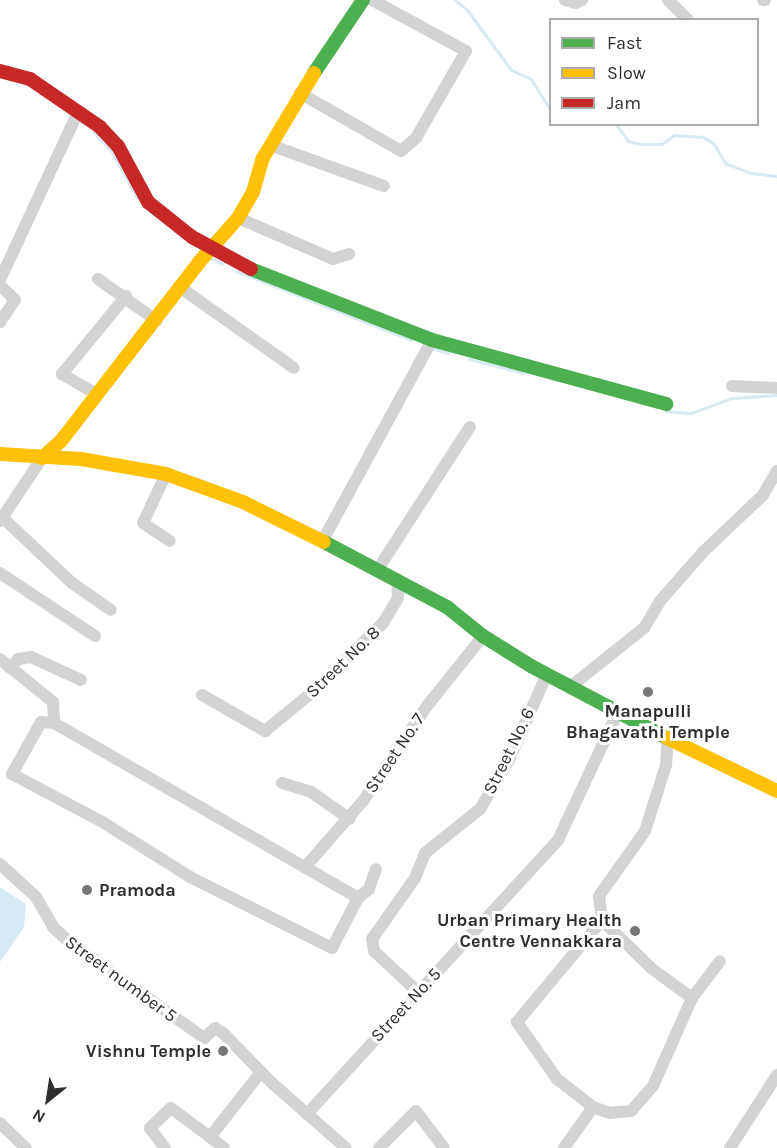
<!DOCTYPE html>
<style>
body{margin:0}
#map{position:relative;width:777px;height:1148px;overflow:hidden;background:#fff;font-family:Karla,sans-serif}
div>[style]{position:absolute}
.water>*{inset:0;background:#d7eaf3}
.stream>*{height:3px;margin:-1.5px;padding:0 1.5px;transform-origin:1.5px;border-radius:1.5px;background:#d7eaf3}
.street>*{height:12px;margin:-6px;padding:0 6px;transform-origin:6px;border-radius:6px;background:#d3d3d3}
.fast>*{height:14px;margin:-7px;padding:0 7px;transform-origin:7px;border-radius:7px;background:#4caf50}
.slow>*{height:14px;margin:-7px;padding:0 7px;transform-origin:7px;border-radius:7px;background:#ffc107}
.jam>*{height:14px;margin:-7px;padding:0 7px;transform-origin:7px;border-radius:7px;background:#c62828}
.dots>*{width:16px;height:16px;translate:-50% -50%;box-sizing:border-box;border:3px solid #fff;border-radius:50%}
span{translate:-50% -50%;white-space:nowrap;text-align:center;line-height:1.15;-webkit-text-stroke:6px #fff;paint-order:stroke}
.street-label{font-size:18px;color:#2e2e2e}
.poi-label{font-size:18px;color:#2e2e2e;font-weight:700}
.left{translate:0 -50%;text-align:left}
.right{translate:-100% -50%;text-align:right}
.legend{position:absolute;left:549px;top:18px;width:210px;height:108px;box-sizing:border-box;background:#fff;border:2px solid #ababab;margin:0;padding:8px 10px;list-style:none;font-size:18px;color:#2e2e2e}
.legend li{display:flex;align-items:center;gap:12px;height:30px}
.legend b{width:30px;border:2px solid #ababab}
.north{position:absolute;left:18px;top:1070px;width:60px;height:60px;-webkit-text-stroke:4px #fff;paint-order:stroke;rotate:210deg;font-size:16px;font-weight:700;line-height:24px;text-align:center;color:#2e2e2e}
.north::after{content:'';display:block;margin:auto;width:21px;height:27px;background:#2e2e2e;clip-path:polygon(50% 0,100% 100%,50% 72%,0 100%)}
</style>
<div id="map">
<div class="water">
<div style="clip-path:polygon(0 887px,26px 904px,24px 927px,0 962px)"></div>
</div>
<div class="stream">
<div style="left:455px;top:0;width:17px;rotate:40deg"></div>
<div style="left:468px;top:11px;width:73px;rotate:53.9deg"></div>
<div style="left:511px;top:70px;width:22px;rotate:24deg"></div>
<div style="left:531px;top:79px;width:36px;rotate:58deg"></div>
<div style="left:616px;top:124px;width:21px;rotate:55deg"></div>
<div style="left:628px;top:141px;width:12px;rotate:14deg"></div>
<div style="left:640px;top:144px;width:22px"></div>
<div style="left:662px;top:144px;width:15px;rotate:-37deg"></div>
<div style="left:674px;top:135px;width:29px;rotate:4deg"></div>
<div style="left:703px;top:137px;width:13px;rotate:32deg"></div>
<div style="left:714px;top:144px;width:22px;rotate:60deg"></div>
<div style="left:725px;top:163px;width:28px;rotate:21deg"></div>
<div style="left:751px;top:173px;width:26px;rotate:7deg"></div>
<div style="left:93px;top:132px;width:28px;rotate:46deg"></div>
<div style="left:112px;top:152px;width:52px;rotate:61.5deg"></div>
<div style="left:210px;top:257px;width:14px;rotate:30deg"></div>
<div style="left:236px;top:271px;width:188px;rotate:21.5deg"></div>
<div style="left:431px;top:348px;width:18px;rotate:16deg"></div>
<div style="left:469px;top:359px;width:56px;rotate:14.5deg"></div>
<div style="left:666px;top:411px;width:25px;rotate:5deg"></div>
<div style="left:691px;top:413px;width:44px;rotate:-20.1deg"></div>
<div style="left:732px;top:398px;width:45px;rotate:-3.8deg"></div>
</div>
<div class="street">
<div style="left:565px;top:0;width:11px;rotate:15deg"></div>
<div style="left:576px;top:3px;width:7px;rotate:-27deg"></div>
<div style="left:668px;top:0;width:28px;rotate:45deg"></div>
<div style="left:763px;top:0;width:2px"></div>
<div style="left:300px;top:93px;width:116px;rotate:29.9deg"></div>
<div style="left:401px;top:151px;width:20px;rotate:-41deg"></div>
<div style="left:416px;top:138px;width:100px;rotate:-60.1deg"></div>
<div style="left:466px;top:51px;width:107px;rotate:-151.5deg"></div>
<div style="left:270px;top:145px;width:121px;rotate:19.8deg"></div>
<div style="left:238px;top:218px;width:103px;rotate:23.3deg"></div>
<div style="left:333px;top:259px;width:17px;rotate:-17deg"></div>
<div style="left:98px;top:279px;width:72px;rotate:35.4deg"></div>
<div style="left:0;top:280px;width:185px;rotate:-65.1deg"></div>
<div style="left:0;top:285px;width:21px;rotate:45deg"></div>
<div style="left:15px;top:300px;width:27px;rotate:124deg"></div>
<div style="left:181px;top:288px;width:138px;rotate:35.3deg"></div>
<div style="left:732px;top:386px;width:45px;rotate:2.5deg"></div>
<div style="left:98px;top:395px;width:42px;rotate:-149.7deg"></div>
<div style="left:62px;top:374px;width:101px;rotate:-50.6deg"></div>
<div style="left:166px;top:474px;width:54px;rotate:115.1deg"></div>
<div style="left:143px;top:523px;width:32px;rotate:34deg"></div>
<div style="left:2px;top:517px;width:96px;rotate:43.3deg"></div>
<div style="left:72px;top:583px;width:47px;rotate:34.7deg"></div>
<div style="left:0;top:521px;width:76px;rotate:-56.3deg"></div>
<div style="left:323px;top:540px;width:228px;rotate:-61.4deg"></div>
<div style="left:378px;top:569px;width:169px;rotate:-57.1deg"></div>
<div style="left:0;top:573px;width:114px;rotate:33.6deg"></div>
<div style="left:0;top:659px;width:68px;rotate:39.1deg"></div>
<div style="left:53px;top:702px;width:21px;rotate:87deg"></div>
<div style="left:54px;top:723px;width:351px;rotate:29.9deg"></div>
<div style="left:358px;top:898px;width:14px;rotate:-39deg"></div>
<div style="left:369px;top:889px;width:21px;rotate:-71deg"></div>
<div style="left:10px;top:668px;width:12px;rotate:-48deg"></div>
<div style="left:18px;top:659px;width:13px;rotate:-9deg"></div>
<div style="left:31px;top:657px;width:55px;rotate:24.7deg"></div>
<div style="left:570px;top:687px;width:95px;rotate:-38.6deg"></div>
<div style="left:644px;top:628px;width:31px;rotate:-59deg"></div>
<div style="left:660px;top:601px;width:65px;rotate:-48.7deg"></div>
<div style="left:703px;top:552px;width:83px;rotate:-43.5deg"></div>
<div style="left:763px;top:495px;width:28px;rotate:-60deg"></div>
<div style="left:202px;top:695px;width:73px;rotate:29.7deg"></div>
<div style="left:265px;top:731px;width:58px;rotate:-39.4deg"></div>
<div style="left:310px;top:694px;width:102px;rotate:-44.2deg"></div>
<div style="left:383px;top:623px;width:29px;rotate:-59deg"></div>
<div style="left:398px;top:598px;width:19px;rotate:-93deg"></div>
<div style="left:54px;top:723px;width:13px;rotate:-176deg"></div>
<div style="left:41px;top:722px;width:60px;rotate:119.1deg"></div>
<div style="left:12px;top:774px;width:104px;rotate:28deg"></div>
<div style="left:104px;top:823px;width:102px;rotate:32.1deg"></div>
<div style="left:190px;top:877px;width:159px;rotate:26.6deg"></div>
<div style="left:332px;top:948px;width:56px;rotate:-62.5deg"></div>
<div style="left:282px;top:783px;width:30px;rotate:17deg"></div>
<div style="left:311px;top:792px;width:47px;rotate:34.7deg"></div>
<div style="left:0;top:864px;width:49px;rotate:42.5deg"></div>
<div style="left:36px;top:897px;width:34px;rotate:60deg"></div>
<div style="left:53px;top:927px;width:22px;rotate:43deg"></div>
<div style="left:69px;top:942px;width:166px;rotate:35.4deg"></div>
<div style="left:204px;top:1038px;width:15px;rotate:-42deg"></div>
<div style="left:215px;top:1028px;width:9px;rotate:32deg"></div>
<div style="left:223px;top:1033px;width:70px;rotate:45.6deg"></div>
<div style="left:272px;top:1083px;width:98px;rotate:41.3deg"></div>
<div style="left:305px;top:867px;width:88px;rotate:-48.7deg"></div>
<div style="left:363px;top:801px;width:115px;rotate:-56deg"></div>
<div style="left:427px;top:706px;width:90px;rotate:-51.3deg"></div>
<div style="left:602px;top:920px;width:69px;rotate:44.4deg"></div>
<div style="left:651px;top:968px;width:51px;rotate:36.2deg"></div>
<div style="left:692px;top:998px;width:96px;rotate:113.9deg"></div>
<div style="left:653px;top:1086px;width:33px;rotate:131deg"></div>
<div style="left:631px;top:1111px;width:21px;rotate:175deg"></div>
<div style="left:610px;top:1113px;width:18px;rotate:-161deg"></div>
<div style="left:593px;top:1107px;width:46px;rotate:-142.1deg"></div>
<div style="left:557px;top:1079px;width:70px;rotate:-125.1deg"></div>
<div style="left:517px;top:1022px;width:133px;rotate:-50.2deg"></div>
<div style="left:602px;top:920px;width:24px;rotate:-97deg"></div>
<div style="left:599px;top:896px;width:80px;rotate:-54.7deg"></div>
<div style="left:645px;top:831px;width:69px;rotate:-72.3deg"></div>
<div style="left:666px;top:765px;width:28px;rotate:-86deg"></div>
<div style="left:418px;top:992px;width:60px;rotate:-137deg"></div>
<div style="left:374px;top:951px;width:12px;rotate:-99deg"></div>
<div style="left:372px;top:939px;width:75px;rotate:-54.8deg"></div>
<div style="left:415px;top:878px;width:27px;rotate:-68deg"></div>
<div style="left:425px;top:853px;width:70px;rotate:-38.7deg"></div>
<div style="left:480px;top:809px;width:57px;rotate:-59.4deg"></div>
<div style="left:509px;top:760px;width:94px;rotate:-66.2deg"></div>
<div style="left:692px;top:998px;width:46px;rotate:-52.9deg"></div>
<div style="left:307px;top:1114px;width:372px;rotate:-47.5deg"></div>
<div style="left:558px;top:840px;width:139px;rotate:-64.9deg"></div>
<div style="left:0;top:1123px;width:36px;rotate:44deg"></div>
<div style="left:210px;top:1137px;width:18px;rotate:38deg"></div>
<div style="left:165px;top:1148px;width:25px;rotate:-127deg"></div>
<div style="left:150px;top:1128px;width:29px;rotate:-44deg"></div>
<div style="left:171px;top:1108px;width:49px;rotate:36.6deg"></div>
<div style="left:210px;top:1137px;width:83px;rotate:-51.9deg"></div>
<div style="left:379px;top:1148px;width:52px;rotate:-45deg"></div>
<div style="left:416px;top:1111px;width:46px;rotate:52.9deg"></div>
<div style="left:564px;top:1148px;width:50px;rotate:-54.7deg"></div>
<div style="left:730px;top:1148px;width:87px;rotate:-57.2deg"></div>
</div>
<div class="fast">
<div style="left:314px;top:73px;width:88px;rotate:-56.1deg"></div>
<div style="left:251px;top:269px;width:194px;rotate:21.4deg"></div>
<div style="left:432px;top:340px;width:243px;rotate:15.3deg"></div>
<div style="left:324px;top:542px;width:139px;rotate:27.9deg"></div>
<div style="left:447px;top:607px;width:46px;rotate:38.9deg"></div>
<div style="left:483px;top:636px;width:57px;rotate:32deg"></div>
<div style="left:531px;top:666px;width:154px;rotate:27.9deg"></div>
</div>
<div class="slow">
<div style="left:0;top:454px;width:81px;rotate:3.5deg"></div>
<div style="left:81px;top:459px;width:86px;rotate:10deg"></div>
<div style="left:166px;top:474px;width:82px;rotate:20deg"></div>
<div style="left:243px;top:502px;width:90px;rotate:26.3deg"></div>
<div style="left:42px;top:458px;width:25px;rotate:-42deg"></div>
<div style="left:61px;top:441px;width:227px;rotate:-52.3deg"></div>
<div style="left:200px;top:261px;width:57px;rotate:-48.5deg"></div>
<div style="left:238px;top:218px;width:30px;rotate:-60deg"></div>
<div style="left:253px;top:192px;width:35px;rotate:-74deg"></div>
<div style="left:263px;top:158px;width:99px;rotate:-59deg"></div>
<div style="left:667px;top:738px;width:122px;rotate:25.7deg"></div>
</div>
<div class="jam">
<div style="left:0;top:71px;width:31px;rotate:15deg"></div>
<div style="left:30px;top:79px;width:85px;rotate:34.4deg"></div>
<div style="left:100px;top:127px;width:26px;rotate:47deg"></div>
<div style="left:118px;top:146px;width:64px;rotate:61.8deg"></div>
<div style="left:148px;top:202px;width:56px;rotate:38.5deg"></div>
<div style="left:192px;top:237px;width:67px;rotate:28.5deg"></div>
</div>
<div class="dots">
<div style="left:648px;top:692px;background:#777"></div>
<div style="left:87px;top:890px;background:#777"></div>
<div style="left:635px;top:931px;background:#777"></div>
<div style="left:223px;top:1051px;background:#777"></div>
</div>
<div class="street-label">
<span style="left:343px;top:662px;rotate:-44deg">Street No. 8</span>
<span style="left:509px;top:751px;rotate:-64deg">Street No. 6</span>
<span style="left:395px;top:753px;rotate:-56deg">Street No. 7</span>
<span style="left:121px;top:979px;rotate:36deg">Street number 5</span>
<span style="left:406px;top:1005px;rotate:-47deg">Street No. 5</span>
</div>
<div class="poi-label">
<span style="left:648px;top:722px">Manapulli<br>Bhagavathi Temple</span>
<span class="left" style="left:99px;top:890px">Pramoda</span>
<span class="right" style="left:622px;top:931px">Urban Primary Health<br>Centre Vennakkara</span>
<span class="right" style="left:211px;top:1051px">Vishnu Temple</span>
</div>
<ul class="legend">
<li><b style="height:8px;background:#4caf50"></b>Fast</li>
<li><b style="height:8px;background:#ffc107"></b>Slow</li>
<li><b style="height:8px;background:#c62828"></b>Jam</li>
</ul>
<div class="north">N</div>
</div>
